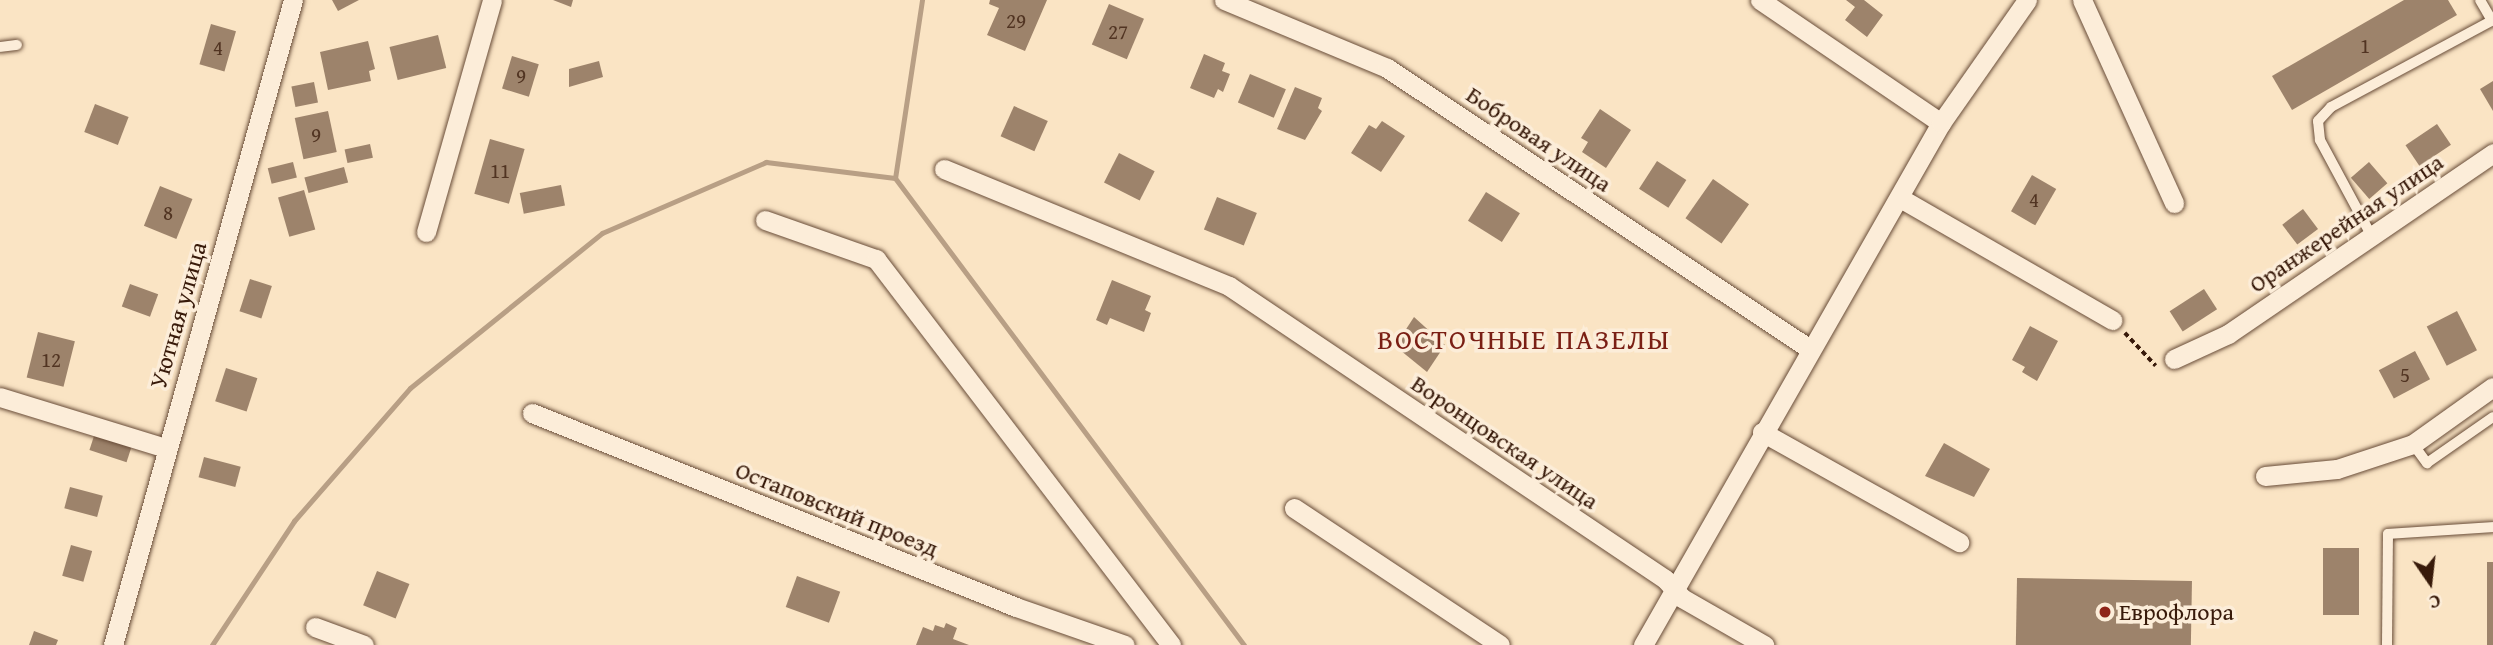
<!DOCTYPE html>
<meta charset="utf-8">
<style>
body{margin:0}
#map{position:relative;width:2493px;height:645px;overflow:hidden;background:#fae4c4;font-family:"Gentium Book Plus",serif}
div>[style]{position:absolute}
.stream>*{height:5px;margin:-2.5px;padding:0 2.5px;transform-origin:2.5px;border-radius:2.5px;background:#b89f85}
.building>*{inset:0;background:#9d836b;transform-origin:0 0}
.path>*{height:3.5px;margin-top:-1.75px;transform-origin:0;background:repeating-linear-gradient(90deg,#381a0a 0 5px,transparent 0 8.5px)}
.roads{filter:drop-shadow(0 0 2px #684c38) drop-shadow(0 0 2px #684c38)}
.service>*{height:10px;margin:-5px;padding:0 5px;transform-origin:5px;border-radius:5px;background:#fcedd9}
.minor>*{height:19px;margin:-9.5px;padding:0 9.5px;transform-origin:9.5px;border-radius:9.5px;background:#fcedd9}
.dots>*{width:19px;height:19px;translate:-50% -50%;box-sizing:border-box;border:4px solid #fcedd9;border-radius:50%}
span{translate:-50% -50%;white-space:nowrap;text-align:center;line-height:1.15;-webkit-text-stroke:7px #fcedd9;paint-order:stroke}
.number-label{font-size:21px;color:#513422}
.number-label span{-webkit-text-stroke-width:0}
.street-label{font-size:24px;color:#381a0a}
.poi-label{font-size:24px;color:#381a0a}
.left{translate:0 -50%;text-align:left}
.quarter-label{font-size:28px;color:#7a1f14;letter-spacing:2px}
.north{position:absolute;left:2395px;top:547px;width:70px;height:70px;-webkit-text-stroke:5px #fcedd9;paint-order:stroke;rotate:166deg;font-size:19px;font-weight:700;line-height:28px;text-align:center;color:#381a0a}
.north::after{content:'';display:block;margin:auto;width:24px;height:32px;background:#381a0a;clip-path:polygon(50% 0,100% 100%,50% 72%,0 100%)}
</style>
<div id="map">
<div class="stream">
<div style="left:922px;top:0;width:180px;rotate:98.6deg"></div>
<div style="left:895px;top:178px;width:583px;rotate:53.23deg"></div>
<div style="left:212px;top:645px;width:149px;rotate:-56.5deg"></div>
<div style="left:294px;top:521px;width:176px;rotate:-48.9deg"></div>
<div style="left:410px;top:388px;width:247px;rotate:-38.9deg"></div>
<div style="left:602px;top:233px;width:179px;rotate:-23.4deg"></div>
<div style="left:766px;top:162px;width:130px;rotate:7.1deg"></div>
</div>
<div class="building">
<div style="clip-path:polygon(332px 0,359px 0,338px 11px)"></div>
<div style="clip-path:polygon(553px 0,573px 0,571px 7px)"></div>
<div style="clip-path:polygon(990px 0,1047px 0,1025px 51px,987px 35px,999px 8px,989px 4px)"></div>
<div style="clip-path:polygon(1846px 0,1864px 0,1883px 15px,1867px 37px,1845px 20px,1855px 7px)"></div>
<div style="clip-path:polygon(2404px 0,2448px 0,2457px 15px,2292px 110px,2272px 76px)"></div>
<div style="left:1109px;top:4px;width:38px;height:44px;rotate:23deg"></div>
<div style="left:211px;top:24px;width:26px;height:42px;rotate:16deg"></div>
<div style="left:438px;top:35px;width:34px;height:50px;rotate:76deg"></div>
<div style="clip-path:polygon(368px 41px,375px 69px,369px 71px,371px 81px,328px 90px,320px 52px)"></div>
<div style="clip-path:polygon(1204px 54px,1225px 63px,1222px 71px,1230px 74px,1223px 92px,1218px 89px,1214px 98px,1190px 88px)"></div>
<div style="left:512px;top:56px;width:28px;height:34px;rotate:17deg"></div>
<div style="clip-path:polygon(599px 61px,603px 77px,569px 87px,569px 69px)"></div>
<div style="left:1250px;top:74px;width:39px;height:31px;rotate:23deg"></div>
<div style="clip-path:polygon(2493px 81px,2493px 111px,2480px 89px)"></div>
<div style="left:314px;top:82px;width:21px;height:23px;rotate:79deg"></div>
<div style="clip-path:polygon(1295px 87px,1322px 98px,1318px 108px,1322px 111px,1305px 140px,1277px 129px)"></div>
<div style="left:95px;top:104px;width:36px;height:30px;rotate:21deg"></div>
<div style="left:1014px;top:106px;width:37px;height:33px;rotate:24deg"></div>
<div style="clip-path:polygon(1600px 109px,1631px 130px,1606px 168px,1582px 152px,1588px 142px,1581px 138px)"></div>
<div style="left:328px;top:111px;width:42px;height:34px;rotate:78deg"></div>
<div style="clip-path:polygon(1382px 121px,1405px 136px,1381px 172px,1351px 153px,1369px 125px,1376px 129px)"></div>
<div style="left:2437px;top:124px;width:25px;height:38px;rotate:56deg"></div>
<div style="left:490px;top:139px;width:36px;height:57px;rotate:16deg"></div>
<div style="left:370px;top:144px;width:14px;height:26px;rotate:78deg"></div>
<div style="left:1119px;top:153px;width:40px;height:33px;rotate:27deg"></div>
<div style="left:1657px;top:161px;width:35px;height:33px;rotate:33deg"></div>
<div style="left:293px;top:162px;width:16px;height:26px;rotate:76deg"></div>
<div style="left:2369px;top:162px;width:28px;height:24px;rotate:49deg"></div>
<div style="left:344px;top:167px;width:16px;height:41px;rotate:75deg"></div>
<div style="left:2032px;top:175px;width:28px;height:42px;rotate:30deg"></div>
<div style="left:1713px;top:179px;width:44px;height:48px;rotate:35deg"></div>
<div style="left:561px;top:185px;width:21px;height:42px;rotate:79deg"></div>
<div style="left:160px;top:186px;width:35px;height:43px;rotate:22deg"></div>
<div style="left:304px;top:190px;width:41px;height:27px;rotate:74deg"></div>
<div style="left:1486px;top:192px;width:40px;height:34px;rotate:32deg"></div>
<div style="left:1217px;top:197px;width:43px;height:35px;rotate:22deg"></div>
<div style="left:2303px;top:209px;width:25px;height:26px;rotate:53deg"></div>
<div style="left:250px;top:279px;width:23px;height:34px;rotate:18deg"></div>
<div style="clip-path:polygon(1112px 280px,1151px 296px,1145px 310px,1151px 313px,1144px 332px,1110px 318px,1107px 325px,1096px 320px)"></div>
<div style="left:130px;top:284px;width:30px;height:24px;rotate:20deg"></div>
<div style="left:2204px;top:289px;width:24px;height:41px;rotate:57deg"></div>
<div style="left:2457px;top:311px;width:44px;height:34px;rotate:63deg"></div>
<div style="clip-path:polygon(1414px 317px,1445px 345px,1427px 372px,1395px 346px)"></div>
<div style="clip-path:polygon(2030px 326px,2058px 341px,2037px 381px,2022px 372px,2025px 367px,2012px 360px)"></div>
<div style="left:38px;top:332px;width:38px;height:47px;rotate:14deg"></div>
<div style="left:2415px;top:351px;width:32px;height:41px;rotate:62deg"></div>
<div style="left:226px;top:368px;width:33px;height:35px;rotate:18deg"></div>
<div style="left:95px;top:433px;width:39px;height:18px;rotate:18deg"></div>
<div style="clip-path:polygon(1944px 443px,1990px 469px,1974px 497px,1925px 476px)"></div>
<div style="left:204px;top:457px;width:38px;height:21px;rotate:15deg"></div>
<div style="left:70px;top:487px;width:34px;height:22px;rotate:15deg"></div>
<div style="left:71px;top:545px;width:22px;height:32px;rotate:16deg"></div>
<div style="left:2323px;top:548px;width:36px;height:67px"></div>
<div style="left:2487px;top:562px;width:6px;height:83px"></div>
<div style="left:377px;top:571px;width:35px;height:37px;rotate:22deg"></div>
<div style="left:797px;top:576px;width:46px;height:33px;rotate:20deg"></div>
<div style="left:2017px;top:578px;width:175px;height:67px;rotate:1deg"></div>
<div style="clip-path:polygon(946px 623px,957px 628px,953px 639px,969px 645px,916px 645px,923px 627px,933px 631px,935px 625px,944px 628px)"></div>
<div style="clip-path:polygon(34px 631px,58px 640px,56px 645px,29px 645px)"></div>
</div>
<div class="path">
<div style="left:2125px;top:333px;width:45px;rotate:46.8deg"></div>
</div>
<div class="roads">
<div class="service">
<div style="left:2480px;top:0;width:24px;rotate:60deg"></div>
<div style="left:0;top:47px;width:17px;rotate:-7deg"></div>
<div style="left:2370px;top:233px;width:106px;rotate:-118.3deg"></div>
<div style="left:2320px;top:140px;width:19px;rotate:-96deg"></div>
<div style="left:2318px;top:121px;width:19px;rotate:-47deg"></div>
<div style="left:2331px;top:107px;width:184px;rotate:-28.2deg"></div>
<div style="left:2413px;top:444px;width:24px;rotate:54deg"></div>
<div style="left:2427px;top:463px;width:80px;rotate:-34.9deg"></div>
<div style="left:2387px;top:645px;width:111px;rotate:-89.5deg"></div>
<div style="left:2388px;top:534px;width:105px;rotate:-3.8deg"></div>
</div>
<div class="minor">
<div style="left:1224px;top:0;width:177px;rotate:22.6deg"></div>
<div style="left:1387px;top:68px;width:508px;rotate:33.6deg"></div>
<div style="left:1760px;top:0;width:219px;rotate:34.2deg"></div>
<div style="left:2082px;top:0;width:223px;rotate:65.6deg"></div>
<div style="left:944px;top:169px;width:308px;rotate:22.3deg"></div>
<div style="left:1229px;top:286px;width:525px;rotate:33.9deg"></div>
<div style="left:1665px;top:579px;width:25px;rotate:48deg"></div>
<div style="left:1682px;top:598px;width:95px;rotate:29.8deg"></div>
<div style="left:1900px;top:198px;width:245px;rotate:29.9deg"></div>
<div style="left:765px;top:220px;width:118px;rotate:19.4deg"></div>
<div style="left:876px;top:259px;width:486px;rotate:52.6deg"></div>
<div style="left:426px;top:232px;width:241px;rotate:-74.1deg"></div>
<div style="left:2174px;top:359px;width:60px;rotate:-24.8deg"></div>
<div style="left:2228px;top:334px;width:321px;rotate:-34.3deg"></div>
<div style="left:0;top:397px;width:174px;rotate:17.1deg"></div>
<div style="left:532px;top:413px;width:521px;rotate:21.84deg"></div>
<div style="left:1016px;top:607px;width:115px;rotate:19.2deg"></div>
<div style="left:1762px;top:432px;width:226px;rotate:29.2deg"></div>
<div style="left:2265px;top:476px;width:72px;rotate:-5.6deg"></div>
<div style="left:2337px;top:469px;width:80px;rotate:-18.2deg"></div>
<div style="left:2413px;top:444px;width:98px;rotate:-35.5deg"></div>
<div style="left:1294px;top:508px;width:247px;rotate:33.6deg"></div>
<div style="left:315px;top:627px;width:52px;rotate:20.2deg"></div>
<div style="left:113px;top:645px;width:670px;rotate:-74.41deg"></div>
<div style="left:1643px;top:645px;width:601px;rotate:-60.28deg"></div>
<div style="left:1941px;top:123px;width:150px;rotate:-55deg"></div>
</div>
</div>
<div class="dots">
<div style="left:2105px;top:612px;background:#8f2418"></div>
</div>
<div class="number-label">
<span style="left:1016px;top:21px">29</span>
<span style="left:1118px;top:32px">27</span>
<span style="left:2365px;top:46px">1</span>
<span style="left:218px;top:48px">4</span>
<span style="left:521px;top:76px">9</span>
<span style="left:316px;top:135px">9</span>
<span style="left:500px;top:171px">11</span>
<span style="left:2034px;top:200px">4</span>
<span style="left:168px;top:213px">8</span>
<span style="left:51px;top:360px">12</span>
<span style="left:2405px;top:375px">5</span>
</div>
<div class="street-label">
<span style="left:1539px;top:139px;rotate:34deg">Бобровая улица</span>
<span style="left:2346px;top:223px;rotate:-34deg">Оранжерейная улица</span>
<span style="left:178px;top:315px;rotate:-74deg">Уютная улица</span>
<span style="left:1505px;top:442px;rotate:34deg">Воронцовская улица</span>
<span style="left:837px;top:509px;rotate:22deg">Остаповский проезд</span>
</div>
<div class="poi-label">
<span class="left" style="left:2119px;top:612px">Еврофлора</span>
</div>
<div class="quarter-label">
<span style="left:1524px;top:339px">ВОСТОЧНЫЕ ПАЗЕЛЫ</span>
</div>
<div class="north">С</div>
</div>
